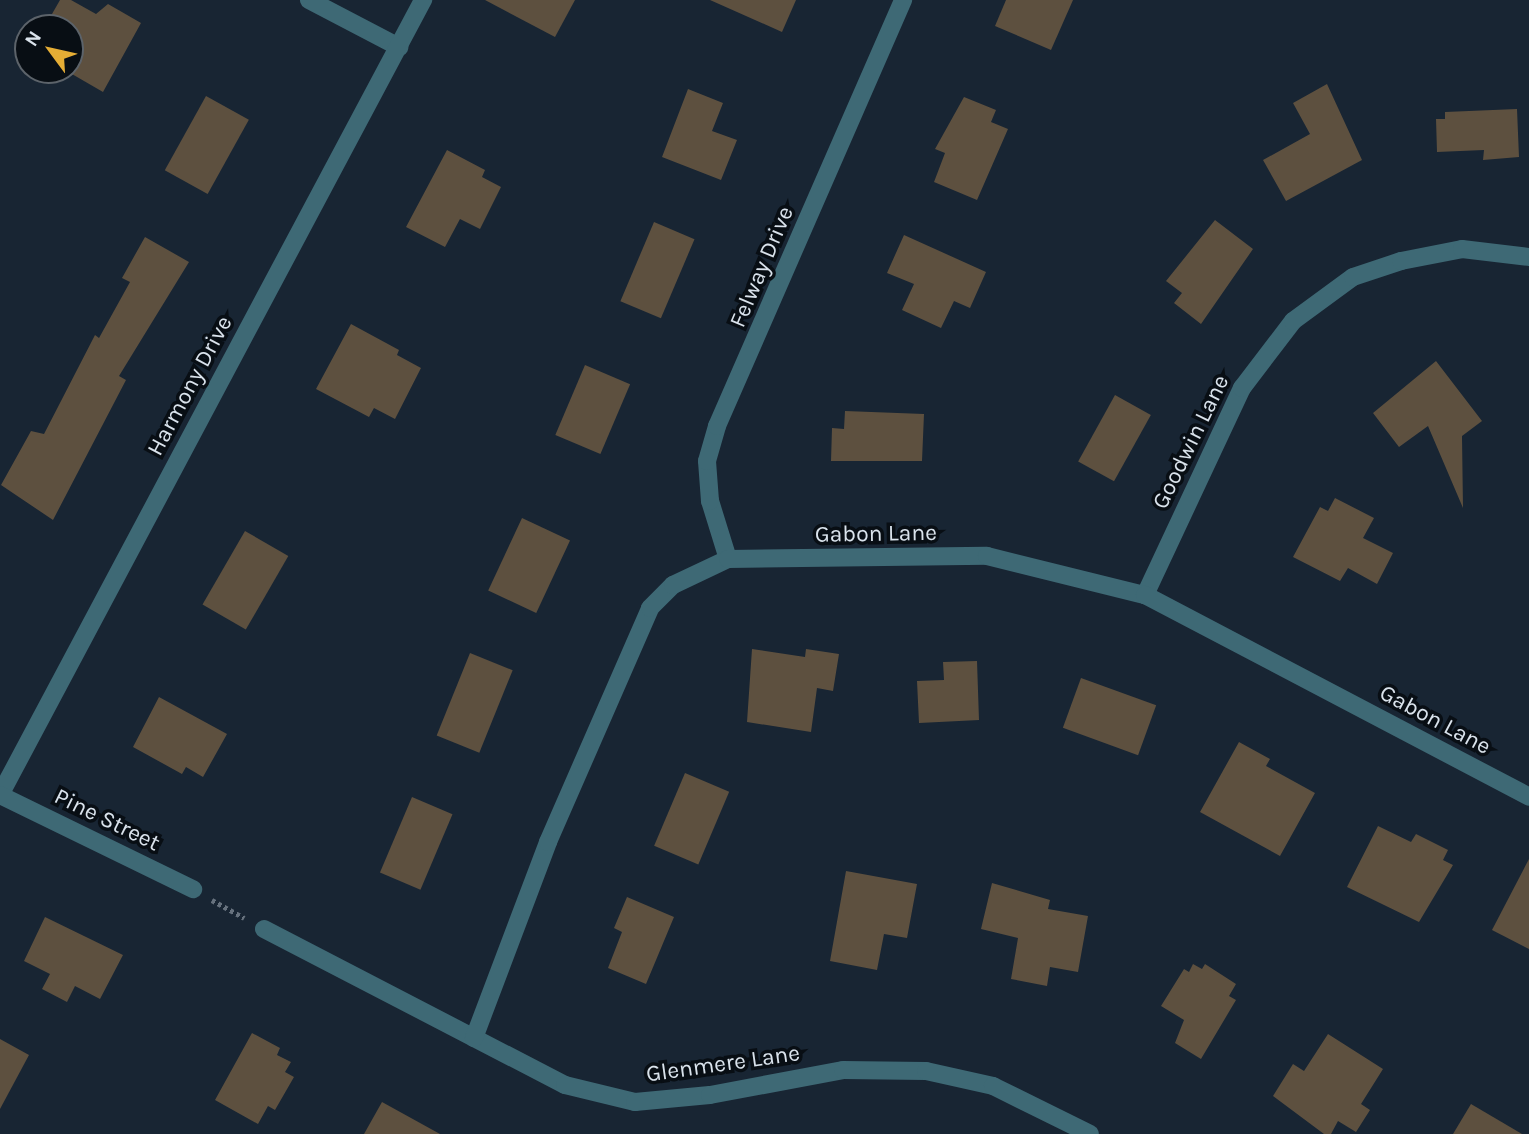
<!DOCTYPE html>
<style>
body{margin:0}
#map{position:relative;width:1529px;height:1134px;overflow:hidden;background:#182533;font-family:Karla,sans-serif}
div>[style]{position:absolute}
.building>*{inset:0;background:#5d503f;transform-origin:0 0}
.path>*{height:4.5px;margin-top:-2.25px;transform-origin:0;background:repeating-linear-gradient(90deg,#67727e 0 3.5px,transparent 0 7px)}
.minor>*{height:18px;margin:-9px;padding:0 9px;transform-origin:9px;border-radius:9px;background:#3e6975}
span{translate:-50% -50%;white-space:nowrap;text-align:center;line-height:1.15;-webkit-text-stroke:7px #080e14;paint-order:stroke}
.street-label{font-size:23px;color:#dae3ec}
.north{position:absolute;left:14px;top:14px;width:70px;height:70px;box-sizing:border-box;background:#080e14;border:2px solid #5c636a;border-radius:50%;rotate:303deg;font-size:19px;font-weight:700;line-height:28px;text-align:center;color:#dae3ec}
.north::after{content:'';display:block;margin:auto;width:24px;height:32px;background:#e5ad35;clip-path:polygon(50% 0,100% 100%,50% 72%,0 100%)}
</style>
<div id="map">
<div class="building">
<div style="clip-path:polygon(60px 0,71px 0,96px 14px,108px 4px,141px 23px,103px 92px,65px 70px,70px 70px,70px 28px,44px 28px)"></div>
<div style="clip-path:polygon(485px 0,575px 0,555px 37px)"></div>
<div style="clip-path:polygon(710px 0,796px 0,782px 32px)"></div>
<div style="clip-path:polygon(1006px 0,1073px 0,1051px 50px,995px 26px)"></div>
<div style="clip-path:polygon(1327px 84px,1362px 160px,1286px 201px,1263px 160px,1310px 134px,1293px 103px)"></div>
<div style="clip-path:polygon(688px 89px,723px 103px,712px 131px,737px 140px,721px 180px,662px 157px)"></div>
<div style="left:206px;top:96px;width:49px;height:85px;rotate:29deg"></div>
<div style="clip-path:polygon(964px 97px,996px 110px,991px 122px,1008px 129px,977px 200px,934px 182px,945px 153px,935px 149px)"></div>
<div style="clip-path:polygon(1517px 109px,1519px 157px,1483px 160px,1484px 150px,1437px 152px,1436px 119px,1445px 119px,1445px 112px)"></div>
<div style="clip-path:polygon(447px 150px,485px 170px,482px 177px,501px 187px,480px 229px,460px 219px,445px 247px,406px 227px)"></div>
<div style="clip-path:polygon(1215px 220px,1253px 249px,1201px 324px,1174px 303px,1182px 293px,1166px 281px)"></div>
<div style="left:654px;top:222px;width:44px;height:86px;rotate:23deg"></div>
<div style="clip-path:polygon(904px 235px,986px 272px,970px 308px,954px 301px,941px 328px,902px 310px,914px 284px,887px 273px)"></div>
<div style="clip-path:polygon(145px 237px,189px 262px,119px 376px,126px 380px,53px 520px,1px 485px,31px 431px,44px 434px,95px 335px,99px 338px,130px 282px,122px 278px)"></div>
<div style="clip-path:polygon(351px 324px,399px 350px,397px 355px,421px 368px,395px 419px,374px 408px,369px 417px,316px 389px)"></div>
<div style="clip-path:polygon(1436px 361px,1482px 421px,1462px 436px,1463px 508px,1428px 426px,1399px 447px,1373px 413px)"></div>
<div style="left:585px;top:365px;width:49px;height:76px;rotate:23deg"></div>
<div style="left:1115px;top:395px;width:41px;height:76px;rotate:29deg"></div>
<div style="clip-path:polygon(845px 411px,924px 414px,922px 461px,831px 461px,832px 428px,844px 429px)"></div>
<div style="clip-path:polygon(1335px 498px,1374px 518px,1363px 538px,1393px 553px,1377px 584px,1348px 568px,1340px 581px,1293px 557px,1320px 507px,1328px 511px)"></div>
<div style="left:522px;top:518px;width:53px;height:80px;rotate:25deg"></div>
<div style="left:245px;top:531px;width:50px;height:85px;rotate:30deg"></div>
<div style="clip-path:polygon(752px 649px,805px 657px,806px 649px,839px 654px,833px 691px,817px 688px,811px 732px,747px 722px)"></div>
<div style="left:470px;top:653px;width:46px;height:89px;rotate:22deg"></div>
<div style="clip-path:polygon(977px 661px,979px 720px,919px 723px,917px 681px,944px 680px,943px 662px)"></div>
<div style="left:1081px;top:678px;width:80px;height:53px;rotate:20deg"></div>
<div style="clip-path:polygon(159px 697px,227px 734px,203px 777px,186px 767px,182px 774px,133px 747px)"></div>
<div style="clip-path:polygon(1239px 742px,1270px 759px,1266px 766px,1315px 793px,1280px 856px,1200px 812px)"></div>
<div style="left:685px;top:773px;width:48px;height:79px;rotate:23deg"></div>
<div style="left:412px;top:797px;width:44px;height:82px;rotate:23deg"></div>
<div style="clip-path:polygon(1378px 826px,1411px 842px,1416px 834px,1448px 850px,1443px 860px,1453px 865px,1419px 922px,1347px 887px)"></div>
<div style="clip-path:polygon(1529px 859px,1529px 949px,1492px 930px)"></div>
<div style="clip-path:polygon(846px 871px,917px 884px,907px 938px,884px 934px,877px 970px,830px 961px)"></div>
<div style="clip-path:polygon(992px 883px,1050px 900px,1048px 909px,1088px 916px,1078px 972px,1050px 967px,1047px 986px,1011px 979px,1018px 938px,981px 929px)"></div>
<div style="clip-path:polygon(627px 897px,674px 917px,646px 984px,608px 968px,622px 932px,614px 928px)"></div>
<div style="clip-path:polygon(45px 917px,123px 955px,100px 999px,75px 986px,67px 1002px,42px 989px,50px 974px,24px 961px)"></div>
<div style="clip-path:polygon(1193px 964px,1202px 969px,1205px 964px,1236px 984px,1229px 996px,1236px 1000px,1201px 1059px,1175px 1043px,1184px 1020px,1161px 1006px,1184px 969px,1189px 972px)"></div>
<div style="clip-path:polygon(252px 1033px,280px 1048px,277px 1055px,291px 1062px,285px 1072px,294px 1077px,275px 1110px,268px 1106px,258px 1124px,215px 1100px)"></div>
<div style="clip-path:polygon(1328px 1034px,1383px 1069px,1361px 1104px,1370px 1110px,1356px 1132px,1338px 1121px,1331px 1134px,1324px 1134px,1273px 1096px,1293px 1064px,1304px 1071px)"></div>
<div style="clip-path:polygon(0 1039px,29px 1055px,0 1109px)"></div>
<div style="clip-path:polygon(382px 1102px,440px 1134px,364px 1134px)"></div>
<div style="clip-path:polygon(1471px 1104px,1522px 1134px,1453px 1134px)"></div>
</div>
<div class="path">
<div style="left:212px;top:900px;width:37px;rotate:29deg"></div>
</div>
<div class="minor">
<div style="left:309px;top:0;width:102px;rotate:27.6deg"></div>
<div style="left:728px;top:559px;width:61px;rotate:-107.2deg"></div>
<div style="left:710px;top:501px;width:40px;rotate:-94.3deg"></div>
<div style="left:707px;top:461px;width:36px;rotate:-74deg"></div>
<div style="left:717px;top:426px;width:465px;rotate:-66.4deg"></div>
<div style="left:1145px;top:595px;width:229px;rotate:-64.9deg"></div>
<div style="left:1242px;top:388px;width:84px;rotate:-52.7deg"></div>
<div style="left:1293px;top:321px;width:74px;rotate:-36.3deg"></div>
<div style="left:1353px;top:277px;width:51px;rotate:-18.4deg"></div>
<div style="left:1401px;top:261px;width:62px;rotate:-11.1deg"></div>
<div style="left:1462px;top:249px;width:67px;rotate:6.8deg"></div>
<div style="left:0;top:795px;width:901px;rotate:-61.98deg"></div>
<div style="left:0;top:795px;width:215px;rotate:26deg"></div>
<div style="left:264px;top:929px;width:339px;rotate:27.4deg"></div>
<div style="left:565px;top:1085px;width:72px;rotate:13.7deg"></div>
<div style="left:635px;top:1102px;width:75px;rotate:-5.3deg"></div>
<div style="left:710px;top:1095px;width:135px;rotate:-10.6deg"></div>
<div style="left:843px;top:1070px;width:83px;rotate:0.7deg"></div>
<div style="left:926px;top:1071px;width:69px;rotate:12.6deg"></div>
<div style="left:993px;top:1086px;width:108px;rotate:26.3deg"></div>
<div style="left:474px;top:1038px;width:210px;rotate:-69.3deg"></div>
<div style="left:548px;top:842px;width:255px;rotate:-66.4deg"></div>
<div style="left:650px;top:608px;width:33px;rotate:-45deg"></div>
<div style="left:673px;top:585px;width:61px;rotate:-25.3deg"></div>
<div style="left:728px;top:559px;width:259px;rotate:-0.7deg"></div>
<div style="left:987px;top:556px;width:163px;rotate:13.9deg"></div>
<div style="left:1145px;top:595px;width:434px;rotate:27.7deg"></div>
</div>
<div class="street-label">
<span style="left:762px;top:267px;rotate:-67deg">Felway Drive</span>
<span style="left:190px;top:386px;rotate:-62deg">Harmony Drive</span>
<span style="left:1191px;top:442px;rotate:-64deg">Goodwin Lane</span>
<span style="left:876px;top:534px;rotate:-1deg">Gabon Lane</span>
<span style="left:1435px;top:720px;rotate:28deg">Gabon Lane</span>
<span style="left:107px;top:820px;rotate:26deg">Pine Street</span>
<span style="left:723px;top:1064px;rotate:-8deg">Glenmere Lane</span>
</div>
<div class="north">N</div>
</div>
